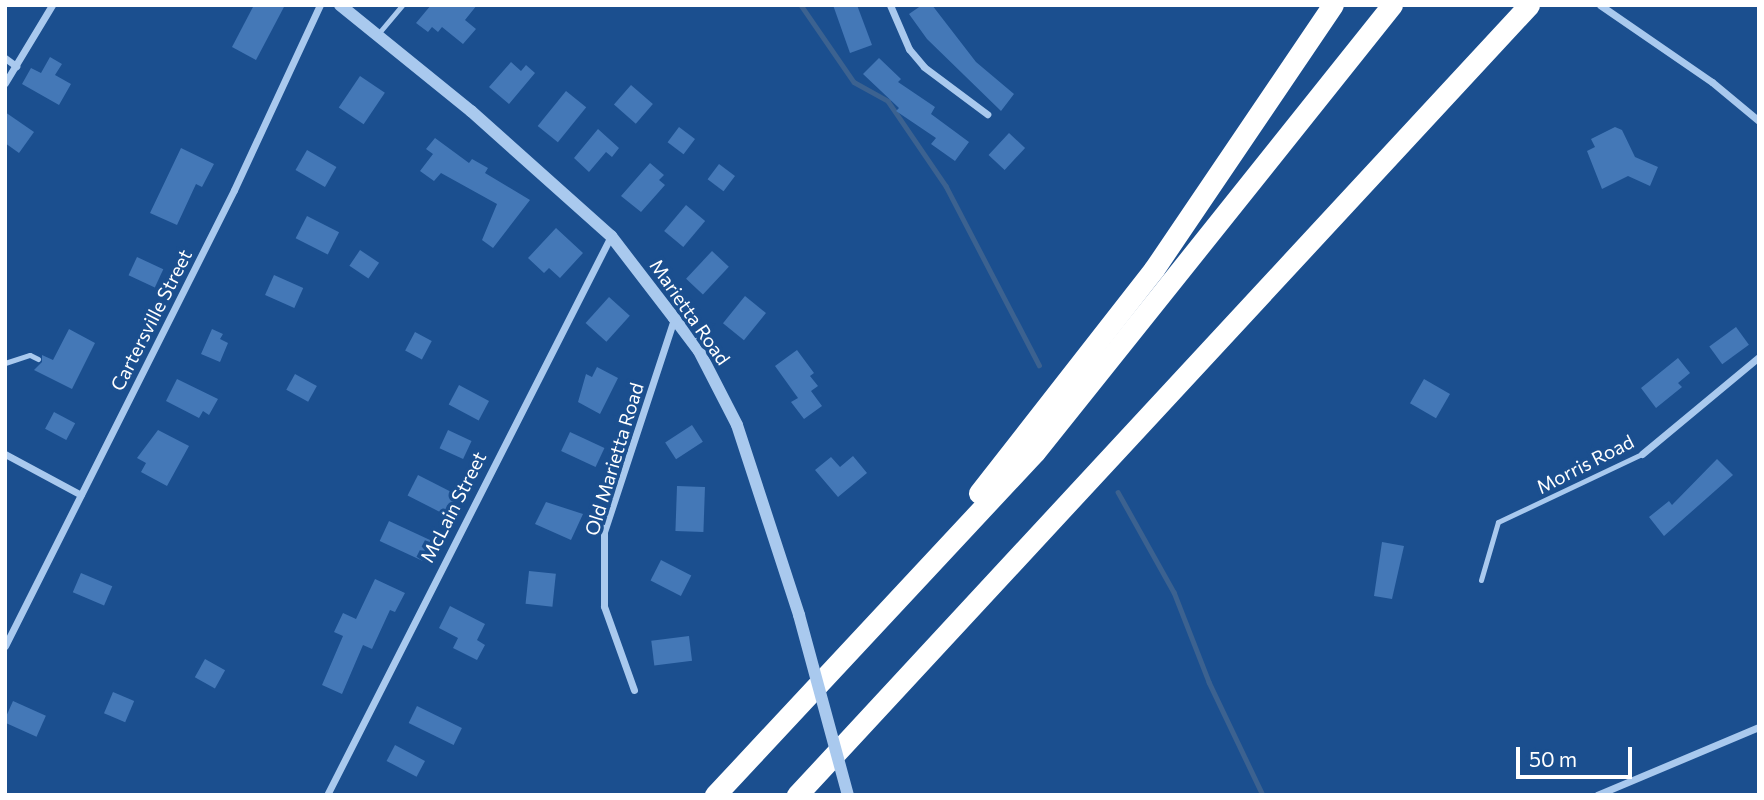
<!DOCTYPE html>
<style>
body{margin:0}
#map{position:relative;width:1764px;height:800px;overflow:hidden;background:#1b4f8f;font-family:Commissioner,sans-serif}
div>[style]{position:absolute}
.stream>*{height:4.5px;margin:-2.25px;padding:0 2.25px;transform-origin:2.25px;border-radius:2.25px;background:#3c6290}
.building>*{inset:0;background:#4478b7;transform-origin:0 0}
.service>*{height:5px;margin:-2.5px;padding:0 2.5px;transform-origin:2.5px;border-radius:2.5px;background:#a9c9ee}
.minor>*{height:7px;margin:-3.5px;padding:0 3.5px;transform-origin:3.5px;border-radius:3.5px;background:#a9c9ee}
.tertiary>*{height:12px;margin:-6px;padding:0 6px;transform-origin:6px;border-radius:6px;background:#a9c9ee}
.motorway>*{height:21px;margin:-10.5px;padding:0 10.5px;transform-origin:10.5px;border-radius:10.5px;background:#fff}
.tertiary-bridge>*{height:12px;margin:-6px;padding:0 6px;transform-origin:6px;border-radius:6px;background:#a9c9ee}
span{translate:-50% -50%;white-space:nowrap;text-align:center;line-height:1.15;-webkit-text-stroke:7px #1b4f8f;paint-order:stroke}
.street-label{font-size:19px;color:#fff}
.frame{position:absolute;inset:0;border:7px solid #fff;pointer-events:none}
.scale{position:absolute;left:1516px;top:747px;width:116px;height:32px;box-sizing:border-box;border:4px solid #fff;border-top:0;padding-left:9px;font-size:21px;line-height:24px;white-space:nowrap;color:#fff;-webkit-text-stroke:5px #1b4f8f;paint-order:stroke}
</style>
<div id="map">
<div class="stream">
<div style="left:801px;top:5px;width:93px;rotate:55.5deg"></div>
<div style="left:854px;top:82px;width:39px;rotate:29deg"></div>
<div style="left:888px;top:101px;width:103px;rotate:55.7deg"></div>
<div style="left:946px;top:186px;width:202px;rotate:62.5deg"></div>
<div style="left:1118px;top:492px;width:115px;rotate:60.8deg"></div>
<div style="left:1174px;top:592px;width:97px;rotate:68.7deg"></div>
<div style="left:1209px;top:682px;width:125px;rotate:64.5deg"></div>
</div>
<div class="building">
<div style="clip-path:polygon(254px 5px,285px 5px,256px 60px,232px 47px)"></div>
<div style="clip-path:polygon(431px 5px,477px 5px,465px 20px,476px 29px,463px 44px,442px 27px,438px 32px,432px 27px,428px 32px,416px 23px)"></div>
<div style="clip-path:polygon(833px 5px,857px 5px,872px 45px,850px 53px)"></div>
<div style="clip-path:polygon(922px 5px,932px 5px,976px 62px,1014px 94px,1001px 111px,927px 39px,909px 14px)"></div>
<div style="clip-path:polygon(50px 57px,62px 64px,55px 75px,71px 84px,59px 105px,22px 84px,31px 68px,41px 73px)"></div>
<div style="clip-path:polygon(879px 58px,901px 79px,898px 82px,935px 107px,931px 114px,969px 142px,955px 161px,931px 144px,936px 138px,896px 111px,899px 108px,863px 74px)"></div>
<div style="clip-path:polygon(511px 62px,521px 71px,526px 65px,535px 73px,509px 104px,489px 87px)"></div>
<div style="left:360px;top:76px;width:30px;height:38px;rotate:34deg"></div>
<div style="left:631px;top:85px;width:29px;height:26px;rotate:41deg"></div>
<div style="left:566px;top:91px;width:26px;height:45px;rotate:39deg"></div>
<div style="clip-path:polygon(5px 112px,34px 132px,19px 153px,5px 143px)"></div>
<div style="left:679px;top:127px;width:20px;height:19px;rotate:37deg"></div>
<div style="clip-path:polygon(1615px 127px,1622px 130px,1635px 157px,1658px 167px,1650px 186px,1628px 176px,1602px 189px,1587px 151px,1595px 147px,1591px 139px)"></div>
<div style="clip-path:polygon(598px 129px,619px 148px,612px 157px,606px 152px,589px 172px,574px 158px)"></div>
<div style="left:1009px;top:133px;width:22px;height:30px;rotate:43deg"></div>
<div style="clip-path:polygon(435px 138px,469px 163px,472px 159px,488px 168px,485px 173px,530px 200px,493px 248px,482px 240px,497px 204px,441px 173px,434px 181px,420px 171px,433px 154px,426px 149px)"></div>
<div style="clip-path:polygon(181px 148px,214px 164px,202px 187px,196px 184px,177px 225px,150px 213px)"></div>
<div style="left:307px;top:150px;width:34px;height:23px;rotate:30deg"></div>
<div style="clip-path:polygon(650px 163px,664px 175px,659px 180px,665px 185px,641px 212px,621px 196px)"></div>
<div style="left:719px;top:164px;width:20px;height:19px;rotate:37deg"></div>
<div style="left:686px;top:205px;width:25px;height:34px;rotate:40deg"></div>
<div style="left:307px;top:216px;width:36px;height:25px;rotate:27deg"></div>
<div style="clip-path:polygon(556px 228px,583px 253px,560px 278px,549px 268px,544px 273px,528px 258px)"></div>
<div style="left:360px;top:250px;width:23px;height:19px;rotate:34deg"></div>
<div style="left:712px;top:251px;width:23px;height:38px;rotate:43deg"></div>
<div style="left:137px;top:257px;width:29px;height:20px;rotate:25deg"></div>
<div style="left:274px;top:275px;width:32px;height:22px;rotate:24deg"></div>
<div style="left:745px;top:296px;width:27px;height:35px;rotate:39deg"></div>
<div style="left:609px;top:297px;width:28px;height:35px;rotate:42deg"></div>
<div style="left:1736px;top:327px;width:22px;height:33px;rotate:54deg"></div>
<div style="clip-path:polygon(69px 329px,95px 343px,72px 389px,34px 370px,42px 362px,42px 355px,53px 360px)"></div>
<div style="clip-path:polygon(212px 329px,223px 334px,220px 339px,228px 343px,220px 362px,201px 354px)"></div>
<div style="left:415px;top:332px;width:19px;height:21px;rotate:28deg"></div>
<div style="clip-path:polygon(797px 350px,814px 373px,810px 376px,818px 386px,811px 391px,822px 406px,804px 419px,791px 402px,798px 398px,775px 366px)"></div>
<div style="clip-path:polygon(1678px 358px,1690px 373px,1678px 383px,1682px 387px,1656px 408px,1641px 388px)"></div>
<div style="clip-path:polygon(597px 367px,618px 378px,600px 414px,578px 402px,586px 374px,592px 377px)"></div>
<div style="left:295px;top:374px;width:25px;height:18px;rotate:29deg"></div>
<div style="clip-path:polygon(177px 379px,218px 399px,209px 415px,203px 411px,199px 418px,166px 401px)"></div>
<div style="left:1424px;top:379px;width:30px;height:28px;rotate:30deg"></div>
<div style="left:459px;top:385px;width:34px;height:22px;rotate:28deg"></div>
<div style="left:54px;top:412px;width:24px;height:19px;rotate:28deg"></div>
<div style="left:692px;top:425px;width:20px;height:32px;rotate:57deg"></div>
<div style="clip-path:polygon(158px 430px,189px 446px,167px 486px,141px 472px,146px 463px,137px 458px)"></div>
<div style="left:448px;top:430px;width:26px;height:20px;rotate:25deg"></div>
<div style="left:570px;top:432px;width:38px;height:21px;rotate:25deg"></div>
<div style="clip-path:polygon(853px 456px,867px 473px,838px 497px,815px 470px,831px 457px,840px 467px)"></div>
<div style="clip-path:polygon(1717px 459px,1733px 475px,1664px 536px,1649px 517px,1669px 501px,1672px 505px)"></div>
<div style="left:418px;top:475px;width:44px;height:23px;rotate:27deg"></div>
<div style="left:677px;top:486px;width:28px;height:45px;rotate:2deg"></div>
<div style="clip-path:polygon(546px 502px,583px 514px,571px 540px,535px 524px)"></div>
<div style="left:389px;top:521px;width:47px;height:22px;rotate:25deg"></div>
<div style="clip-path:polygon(1382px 542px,1404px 546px,1392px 599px,1374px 596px)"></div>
<div style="left:661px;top:560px;width:34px;height:23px;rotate:27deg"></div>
<div style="left:529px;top:571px;width:27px;height:33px;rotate:6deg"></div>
<div style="left:81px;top:573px;width:34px;height:21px;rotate:23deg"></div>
<div style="clip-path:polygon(375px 579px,405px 593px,395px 612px,390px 610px,372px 649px,363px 645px,342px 694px,322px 685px,343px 636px,334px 632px,343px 613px,356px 619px)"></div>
<div style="clip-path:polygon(450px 606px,485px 624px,477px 640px,485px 645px,477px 660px,453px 648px,458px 638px,439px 628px)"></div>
<div style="left:689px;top:636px;width:25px;height:38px;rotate:83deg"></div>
<div style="left:205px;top:659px;width:23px;height:21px;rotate:29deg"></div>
<div style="left:113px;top:692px;width:23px;height:23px;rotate:23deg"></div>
<div style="left:13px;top:701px;width:36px;height:23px;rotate:24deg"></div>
<div style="left:417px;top:706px;width:50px;height:19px;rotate:26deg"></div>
<div style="left:395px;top:745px;width:34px;height:18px;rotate:28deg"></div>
</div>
<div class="service">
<div style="left:378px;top:34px;width:38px;rotate:-50deg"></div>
<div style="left:5px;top:363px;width:26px;rotate:-18deg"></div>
<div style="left:30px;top:355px;width:9px;rotate:27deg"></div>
<div style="left:1481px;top:580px;width:60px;rotate:-73.7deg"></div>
<div style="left:1498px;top:522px;width:159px;rotate:-25.3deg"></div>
</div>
<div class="minor">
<div style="left:890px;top:5px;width:48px;rotate:66.6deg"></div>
<div style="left:909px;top:49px;width:23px;rotate:50deg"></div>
<div style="left:924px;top:67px;width:79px;rotate:36.7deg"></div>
<div style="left:1600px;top:5px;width:136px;rotate:34.5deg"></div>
<div style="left:1712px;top:82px;width:61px;rotate:39.7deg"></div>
<div style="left:5px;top:58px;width:14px;rotate:36deg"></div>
<div style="left:5px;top:83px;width:91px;rotate:-58.9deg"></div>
<div style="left:5px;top:454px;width:86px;rotate:28.3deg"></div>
<div style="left:1642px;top:454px;width:152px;rotate:-39.7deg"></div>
<div style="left:5px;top:646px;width:510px;rotate:-63.33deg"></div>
<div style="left:234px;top:190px;width:204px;rotate:-65.1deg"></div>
<div style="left:634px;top:690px;width:89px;rotate:-109.7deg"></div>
<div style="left:604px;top:606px;width:74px;rotate:-90deg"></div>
<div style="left:604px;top:532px;width:224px;rotate:-71.8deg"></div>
<div style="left:327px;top:795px;width:627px;rotate:-63.07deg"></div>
<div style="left:1597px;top:795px;width:176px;rotate:-22.8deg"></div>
</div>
<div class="tertiary">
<div style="left:340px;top:5px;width:169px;rotate:39deg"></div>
<div style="left:471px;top:111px;width:188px;rotate:41.8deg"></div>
<div style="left:611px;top:236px;width:103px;rotate:52.5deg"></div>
<div style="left:674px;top:318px;width:41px;rotate:52.9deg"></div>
<div style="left:699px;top:351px;width:83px;rotate:62.8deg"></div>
<div style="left:737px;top:425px;width:200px;rotate:71.9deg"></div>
</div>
<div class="motorway">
<div style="left:979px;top:493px;width:284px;rotate:-52deg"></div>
<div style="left:1154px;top:269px;width:319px;rotate:-55.9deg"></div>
<div style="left:715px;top:795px;width:469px;rotate:-47deg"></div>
<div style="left:1035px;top:452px;width:572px;rotate:-51.39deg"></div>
<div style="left:797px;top:795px;width:1077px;rotate:-47.18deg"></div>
</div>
<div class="tertiary-bridge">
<div style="left:799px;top:615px;width:187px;rotate:74.8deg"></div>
</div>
<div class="street-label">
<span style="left:690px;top:312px;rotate:55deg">Marietta Road</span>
<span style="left:151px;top:320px;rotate:-63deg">Cartersville Street</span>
<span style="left:614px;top:459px;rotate:-73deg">Old Marietta Road</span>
<span style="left:1585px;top:464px;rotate:-27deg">Morris Road</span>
<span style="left:453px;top:507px;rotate:-63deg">McLain Street</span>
</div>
<div class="frame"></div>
<div class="scale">50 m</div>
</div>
